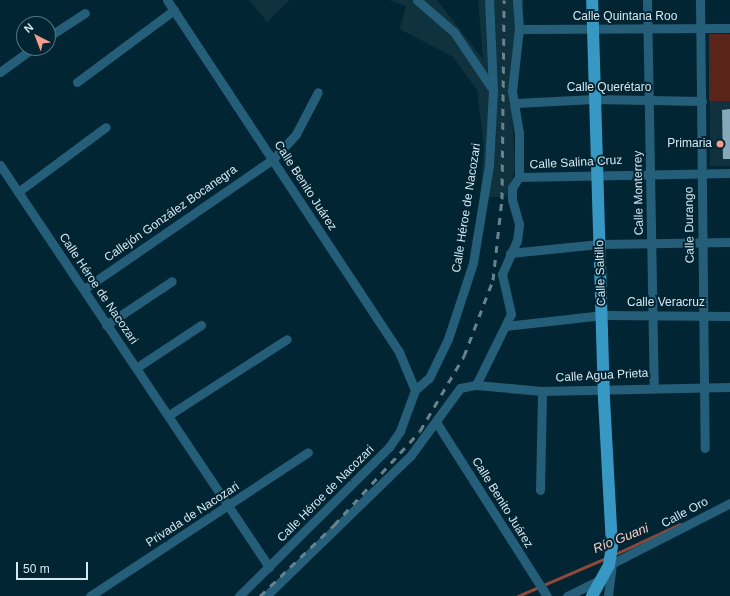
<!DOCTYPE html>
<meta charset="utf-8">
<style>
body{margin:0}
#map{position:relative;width:730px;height:596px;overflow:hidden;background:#022533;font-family:Arial,sans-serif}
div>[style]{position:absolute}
.built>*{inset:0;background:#10323f;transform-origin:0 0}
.green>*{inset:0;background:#5a2419;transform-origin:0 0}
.stream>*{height:3px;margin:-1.5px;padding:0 1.5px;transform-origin:1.5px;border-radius:1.5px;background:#8f4839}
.building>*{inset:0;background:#85a8ba}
.street>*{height:9px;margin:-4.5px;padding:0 4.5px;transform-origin:4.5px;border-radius:4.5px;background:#255e78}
.primary>*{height:12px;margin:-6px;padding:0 6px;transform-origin:6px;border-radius:6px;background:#3799c3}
.rail>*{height:3px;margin-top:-1.5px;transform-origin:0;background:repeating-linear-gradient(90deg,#68838f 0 7px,transparent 0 14px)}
.dots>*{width:11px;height:11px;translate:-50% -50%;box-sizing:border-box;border:2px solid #022533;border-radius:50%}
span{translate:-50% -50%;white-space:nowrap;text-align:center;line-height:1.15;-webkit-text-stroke:4px #022533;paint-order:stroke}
.street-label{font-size:12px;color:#d5e7f1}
.poi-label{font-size:12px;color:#d5e7f1}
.right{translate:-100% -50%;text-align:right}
.water-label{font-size:13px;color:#f7cbc1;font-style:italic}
.north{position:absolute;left:16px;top:16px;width:40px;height:40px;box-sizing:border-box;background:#022533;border:1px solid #56737f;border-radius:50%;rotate:318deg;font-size:11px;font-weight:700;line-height:16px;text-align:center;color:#d5e7f1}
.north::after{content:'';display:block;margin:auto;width:14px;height:18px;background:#f49d8b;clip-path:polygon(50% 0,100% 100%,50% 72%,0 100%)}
.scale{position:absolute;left:16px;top:562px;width:72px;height:18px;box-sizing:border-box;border:2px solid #d5e7f1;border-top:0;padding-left:5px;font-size:12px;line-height:14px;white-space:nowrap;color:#d5e7f1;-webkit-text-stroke:3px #022533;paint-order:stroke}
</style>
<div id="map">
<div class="built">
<div style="clip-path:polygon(249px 0,290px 0,267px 22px)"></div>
<div style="clip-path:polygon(389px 0,437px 0,483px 59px,478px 0,524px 0,512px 105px,515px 169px,507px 197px,480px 197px,484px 146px,477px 90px,453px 57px,400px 29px,406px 6px)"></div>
<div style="left:730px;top:100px;width:66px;height:20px;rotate:90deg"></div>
</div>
<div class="green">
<div style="left:709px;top:34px;width:21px;height:67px"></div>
</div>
<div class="stream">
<div style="left:613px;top:555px;width:74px;rotate:-24.8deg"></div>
<div style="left:518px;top:596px;width:98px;rotate:-23.4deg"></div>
</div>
<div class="building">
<div style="clip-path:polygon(730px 109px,730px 159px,723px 159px,722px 110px)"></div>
</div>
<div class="street">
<div style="left:167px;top:0;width:422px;rotate:56.6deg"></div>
<div style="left:399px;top:352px;width:41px;rotate:67.2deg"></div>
<div style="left:417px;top:0;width:49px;rotate:40.9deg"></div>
<div style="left:454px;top:32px;width:66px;rotate:56.1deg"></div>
<div style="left:647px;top:0;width:386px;rotate:89deg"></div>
<div style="left:700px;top:0;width:448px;rotate:89.4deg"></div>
<div style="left:519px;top:29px;width:211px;rotate:-0.3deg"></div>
<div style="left:48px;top:37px;width:44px;rotate:-33deg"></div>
<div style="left:0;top:72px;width:41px;rotate:-36deg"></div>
<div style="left:77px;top:82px;width:121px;rotate:-36.6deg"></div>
<div style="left:516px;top:103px;width:78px;rotate:-2.9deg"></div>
<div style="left:594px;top:99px;width:108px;rotate:1.1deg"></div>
<div style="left:0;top:165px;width:484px;rotate:56.2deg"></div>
<div style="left:519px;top:177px;width:211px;rotate:-1.1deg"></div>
<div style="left:18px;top:192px;width:109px;rotate:-36.5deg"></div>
<div style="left:510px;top:253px;width:90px;rotate:-5.7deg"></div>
<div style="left:600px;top:244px;width:130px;rotate:-0.9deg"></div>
<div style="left:84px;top:289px;width:229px;rotate:-34.5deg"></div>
<div style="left:273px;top:159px;width:34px;rotate:-47deg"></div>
<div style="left:296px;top:134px;width:47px;rotate:-62.4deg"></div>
<div style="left:106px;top:325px;width:79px;rotate:-33.7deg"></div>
<div style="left:506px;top:326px;width:98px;rotate:-6.5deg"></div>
<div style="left:603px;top:315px;width:127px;rotate:0.5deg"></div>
<div style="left:136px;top:368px;width:78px;rotate:-33.5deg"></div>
<div style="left:476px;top:385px;width:79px;rotate:-63.8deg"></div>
<div style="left:511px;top:314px;width:41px;rotate:-102.7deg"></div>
<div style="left:502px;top:274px;width:36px;rotate:-66deg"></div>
<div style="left:517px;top:241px;width:17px;rotate:-83deg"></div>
<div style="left:519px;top:224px;width:26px;rotate:-106deg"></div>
<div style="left:512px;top:199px;width:11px;rotate:-90deg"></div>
<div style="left:512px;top:188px;width:13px;rotate:-58deg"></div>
<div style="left:519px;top:177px;width:44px;rotate:-90deg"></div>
<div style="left:519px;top:133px;width:43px;rotate:-99.5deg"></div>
<div style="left:512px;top:91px;width:62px;rotate:-83.6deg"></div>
<div style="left:519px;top:29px;width:29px;rotate:-94deg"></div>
<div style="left:169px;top:415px;width:140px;rotate:-32.8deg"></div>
<div style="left:436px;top:422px;width:206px;rotate:57.5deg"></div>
<div style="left:540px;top:490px;width:99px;rotate:-88.8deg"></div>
<div style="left:609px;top:565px;width:136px;rotate:-27.1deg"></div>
<div style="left:90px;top:596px;width:261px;rotate:-33.4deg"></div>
<div style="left:239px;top:596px;width:211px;rotate:-44.8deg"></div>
<div style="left:389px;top:447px;width:19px;rotate:-55deg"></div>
<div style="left:400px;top:431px;width:44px;rotate:-69.9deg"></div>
<div style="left:415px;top:390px;width:18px;rotate:-41deg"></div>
<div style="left:429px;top:378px;width:43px;rotate:-64deg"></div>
<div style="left:448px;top:339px;width:80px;rotate:-71.8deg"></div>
<div style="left:473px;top:263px;width:99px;rotate:-80.7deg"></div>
<div style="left:489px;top:165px;width:75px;rotate:-86.9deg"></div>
<div style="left:493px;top:90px;width:90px;rotate:-92.5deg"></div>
<div style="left:266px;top:596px;width:202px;rotate:-44.2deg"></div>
<div style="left:411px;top:455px;width:83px;rotate:-53.8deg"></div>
<div style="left:460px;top:388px;width:16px;rotate:-11deg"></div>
<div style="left:476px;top:385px;width:66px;rotate:5.2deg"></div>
<div style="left:542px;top:391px;width:188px;rotate:-1.2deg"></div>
<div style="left:567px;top:596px;width:39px;rotate:-26deg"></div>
<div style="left:608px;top:596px;width:32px;rotate:-83deg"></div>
</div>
<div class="primary">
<div style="left:592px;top:596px;width:35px;rotate:-61deg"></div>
<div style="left:609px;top:565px;width:19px;rotate:-81deg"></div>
<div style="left:612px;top:546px;width:147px;rotate:-93.1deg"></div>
<div style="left:604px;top:399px;width:399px;rotate:-91.7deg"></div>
</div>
<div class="rail">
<div style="left:260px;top:596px;width:103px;rotate:-43.8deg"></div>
<div style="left:334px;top:525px;width:127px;rotate:-47.5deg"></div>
<div style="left:420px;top:431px;width:87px;rotate:-59.6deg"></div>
<div style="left:464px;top:356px;width:81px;rotate:-69.1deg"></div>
<div style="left:493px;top:280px;width:81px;rotate:-83.7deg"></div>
<div style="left:502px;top:199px;width:199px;rotate:-89.4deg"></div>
</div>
<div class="dots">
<div style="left:720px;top:144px;background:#f49d8b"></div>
</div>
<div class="street-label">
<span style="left:625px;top:17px">Calle Quintana Roo</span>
<span style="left:609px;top:88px">Calle Querétaro</span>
<span style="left:576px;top:163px;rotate:-3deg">Calle Salina Cruz</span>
<span style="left:305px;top:186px;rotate:57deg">Calle Benito Juárez</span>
<span style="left:639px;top:193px;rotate:-91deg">Calle Monterrey</span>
<span style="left:467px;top:208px;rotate:-81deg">Calle Héroe de Nacozari</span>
<span style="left:171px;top:214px;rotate:-35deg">Callejón González Bocanegra</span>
<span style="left:690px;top:225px;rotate:-91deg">Calle Durango</span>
<span style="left:601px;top:273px;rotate:-92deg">Calle Saltillo</span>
<span style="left:98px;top:289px;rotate:56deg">Calle Héroe de Nacozari</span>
<span style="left:666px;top:303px">Calle Veracruz</span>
<span style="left:602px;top:376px;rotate:-3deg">Calle Agua Prieta</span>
<span style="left:326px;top:494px;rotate:-45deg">Calle Héroe de Nacozari</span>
<span style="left:502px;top:503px;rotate:58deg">Calle Benito Juárez</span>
<span style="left:685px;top:513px;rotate:-28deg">Calle Oro</span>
<span style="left:193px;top:515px;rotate:-33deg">Privada de Nacozari</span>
</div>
<div class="poi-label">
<span class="right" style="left:712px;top:144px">Primaria</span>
</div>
<div class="water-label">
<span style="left:621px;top:539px;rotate:-22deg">Río Guani</span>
</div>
<div class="north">N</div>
<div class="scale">50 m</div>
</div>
